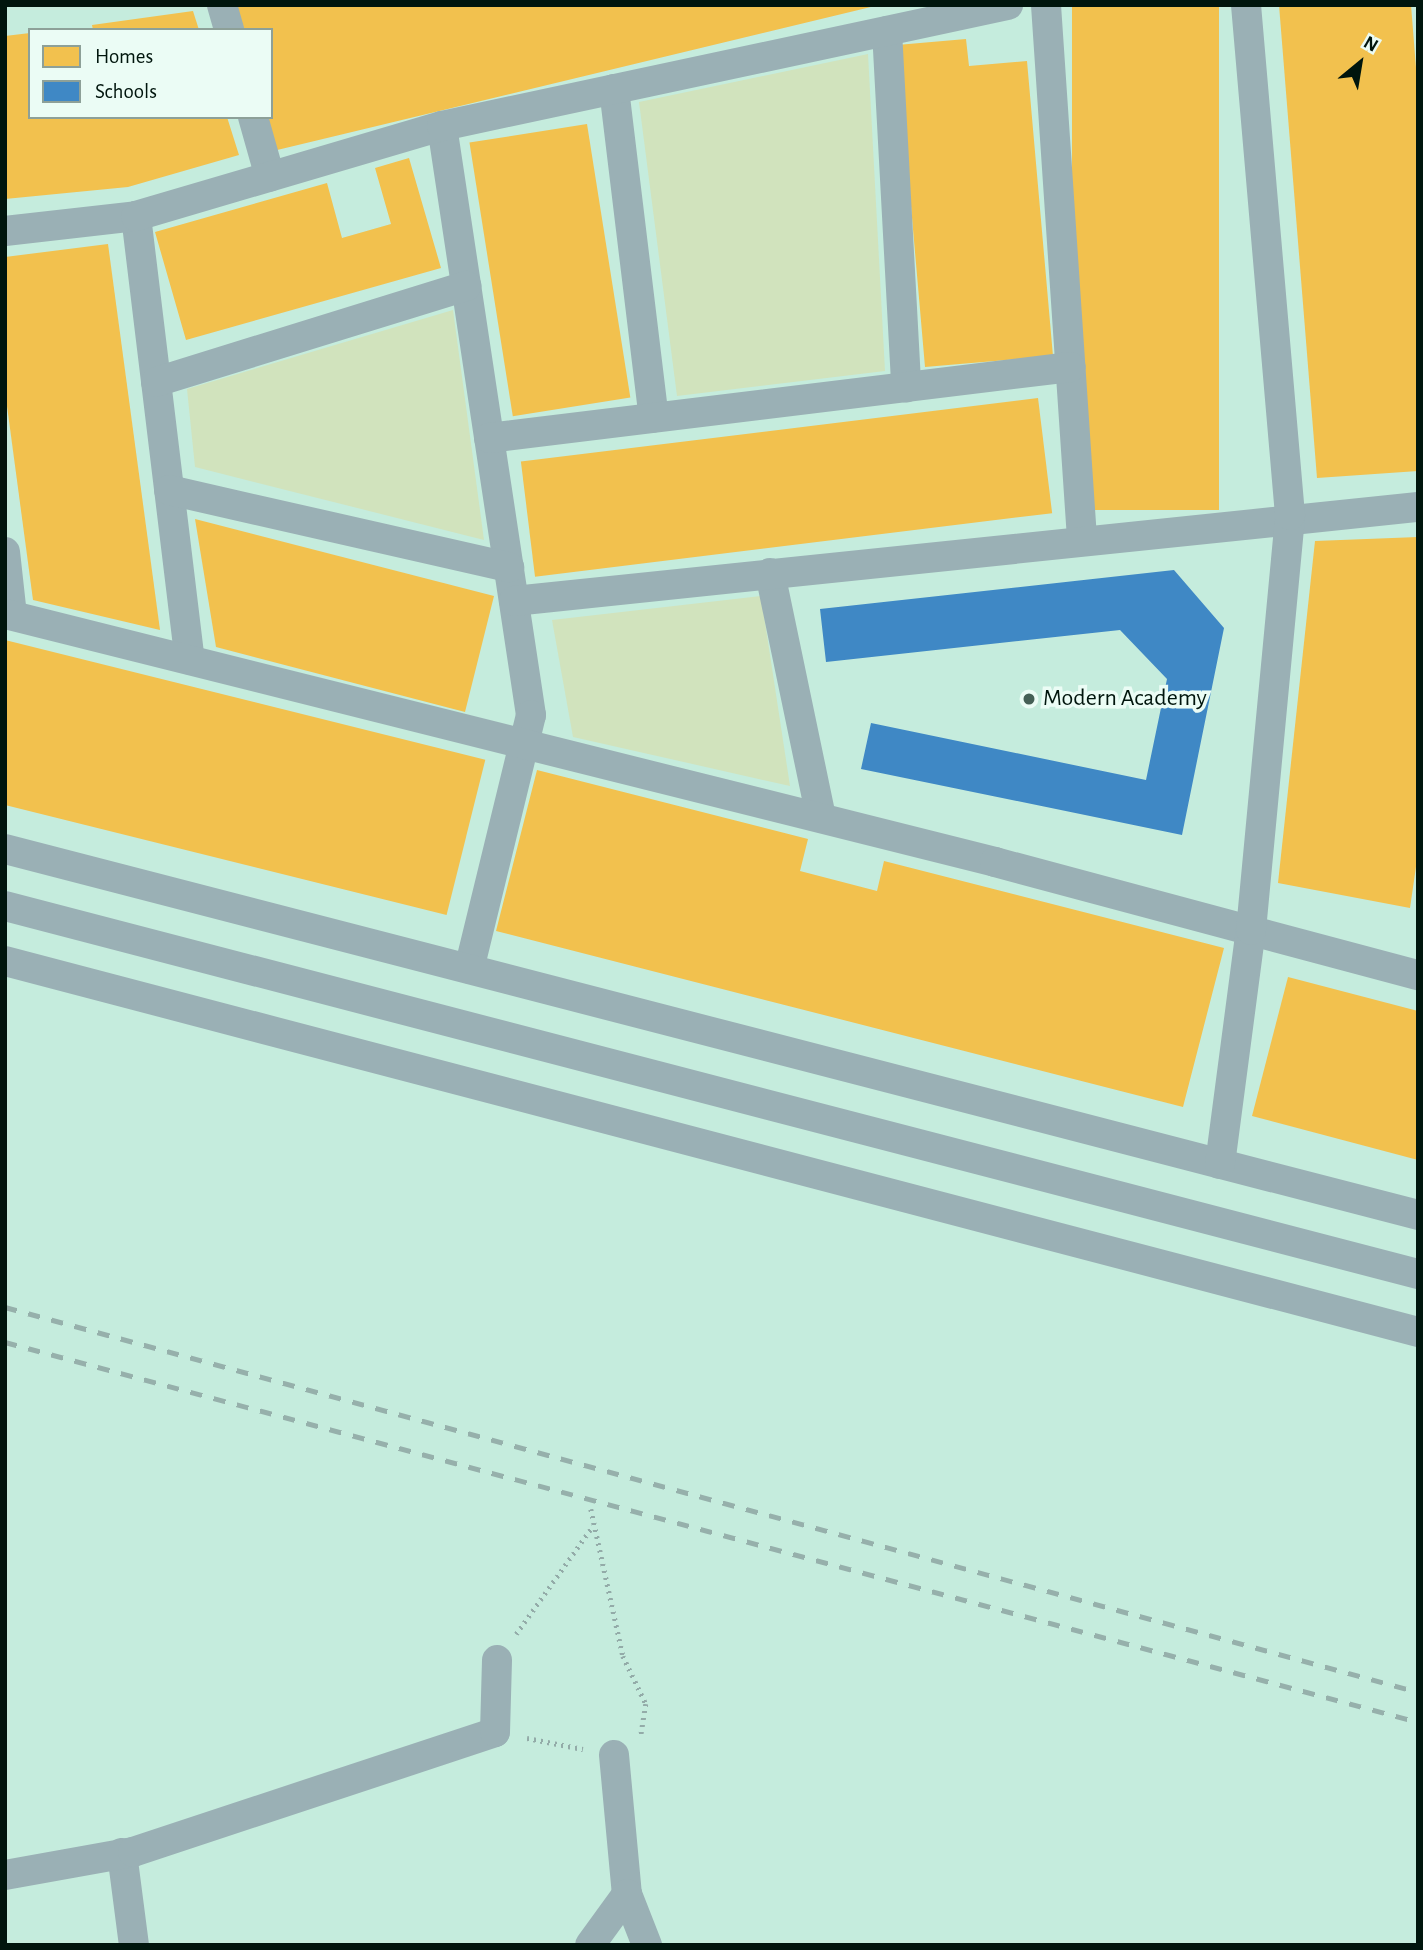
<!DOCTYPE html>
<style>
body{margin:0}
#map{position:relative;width:1423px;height:1950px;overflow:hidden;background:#c5ecdd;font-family:"Alegreya Sans",sans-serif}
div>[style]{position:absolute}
.green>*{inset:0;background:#d1e3bd}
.homes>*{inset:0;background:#f2c14e;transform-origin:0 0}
.schools>*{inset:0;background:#3f88c5}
.path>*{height:4.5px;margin-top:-2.25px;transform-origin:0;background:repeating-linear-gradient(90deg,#93aba8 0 2px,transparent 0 7px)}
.street>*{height:30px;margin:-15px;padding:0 15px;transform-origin:15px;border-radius:15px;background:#9ab0b5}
.rail>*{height:5px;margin-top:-2.5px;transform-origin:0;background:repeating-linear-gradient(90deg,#96b0ab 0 12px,transparent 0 24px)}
.dots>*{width:19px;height:19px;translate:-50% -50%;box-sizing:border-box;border:4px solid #ebfcf5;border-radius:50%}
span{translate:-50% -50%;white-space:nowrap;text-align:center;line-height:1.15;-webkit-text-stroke:7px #ebfcf5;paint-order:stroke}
.poi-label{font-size:24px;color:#00150d}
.left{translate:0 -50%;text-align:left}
.frame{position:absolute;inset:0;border:7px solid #00150d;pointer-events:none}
.legend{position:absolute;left:28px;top:28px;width:245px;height:91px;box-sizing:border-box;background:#ebfcf5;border:2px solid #8da098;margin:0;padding:9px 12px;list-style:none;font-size:21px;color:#00150d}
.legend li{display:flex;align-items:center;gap:14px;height:35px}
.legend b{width:35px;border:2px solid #8da098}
.north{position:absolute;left:1325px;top:28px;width:70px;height:70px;-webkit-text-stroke:5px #ebfcf5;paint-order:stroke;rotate:30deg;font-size:19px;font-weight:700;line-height:28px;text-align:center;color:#00150d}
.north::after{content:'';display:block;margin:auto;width:24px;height:32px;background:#00150d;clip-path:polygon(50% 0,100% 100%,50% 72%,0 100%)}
</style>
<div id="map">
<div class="green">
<div style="clip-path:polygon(868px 54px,885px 371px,677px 396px,639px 102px)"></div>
<div style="clip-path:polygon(453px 310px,484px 540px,195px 467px,187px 389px)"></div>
<div style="clip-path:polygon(761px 596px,790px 786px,573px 737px,552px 620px)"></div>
</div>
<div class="homes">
<div style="clip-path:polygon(237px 5px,875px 5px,875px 6px,273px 151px,265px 117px,271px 117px,271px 30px,243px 30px)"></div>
<div style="left:1072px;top:5px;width:147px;height:505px"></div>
<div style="clip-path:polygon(1279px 5px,1411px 5px,1418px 93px,1418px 471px,1317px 478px)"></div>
<div style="clip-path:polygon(193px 11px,199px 30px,93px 30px,92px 25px)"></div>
<div style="clip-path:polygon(30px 33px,30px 117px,227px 117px,239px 155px,128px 187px,5px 199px,5px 36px)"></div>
<div style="clip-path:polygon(966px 39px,969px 66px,1027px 61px,1053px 356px,925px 367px,897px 45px)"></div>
<div style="left:587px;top:124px;width:277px;height:119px;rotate:81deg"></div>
<div style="clip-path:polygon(409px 158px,441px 268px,186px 340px,155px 232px,327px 183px,342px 238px,391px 224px,375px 168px)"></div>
<div style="clip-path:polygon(108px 244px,160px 630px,33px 600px,5px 391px,5px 257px)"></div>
<div style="left:1038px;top:398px;width:116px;height:521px;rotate:83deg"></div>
<div style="clip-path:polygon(195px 519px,494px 596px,465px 712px,216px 647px)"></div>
<div style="clip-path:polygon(1418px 537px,1418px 853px,1410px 908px,1278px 883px,1315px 541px)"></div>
<div style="left:5px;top:640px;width:495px;height:160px;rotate:14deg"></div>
<div style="clip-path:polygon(537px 770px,808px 839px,800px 871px,877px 891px,884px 861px,1224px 948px,1183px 1107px,496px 931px)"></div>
<div style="clip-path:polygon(1288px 977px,1418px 1011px,1418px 1160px,1252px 1116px)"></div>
</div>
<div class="schools">
<div style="clip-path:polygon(1174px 570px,1224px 628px,1182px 835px,861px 769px,871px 723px,1146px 780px,1167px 679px,1120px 630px,826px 662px,820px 609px)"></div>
</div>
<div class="path">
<div style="left:591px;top:1509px;width:150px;rotate:77.7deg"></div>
<div style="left:623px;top:1656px;width:53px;rotate:64.4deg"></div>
<div style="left:646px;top:1704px;width:33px;rotate:99deg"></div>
<div style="left:516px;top:1634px;width:131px;rotate:-54.6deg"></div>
<div style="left:527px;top:1738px;width:57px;rotate:11.1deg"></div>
</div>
<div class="street">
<div style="left:222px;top:5px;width:26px;rotate:74deg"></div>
<div style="left:1046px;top:5px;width:534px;rotate:86.14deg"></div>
<div style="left:887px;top:31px;width:357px;rotate:86.9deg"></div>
<div style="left:614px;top:89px;width:331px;rotate:83.1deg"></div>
<div style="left:253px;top:117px;width:62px;rotate:74.2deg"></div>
<div style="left:442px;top:126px;width:596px;rotate:81.41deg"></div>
<div style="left:531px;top:715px;width:261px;rotate:103.7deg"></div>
<div style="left:136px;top:216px;width:447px;rotate:83.1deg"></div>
<div style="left:5px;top:231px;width:132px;rotate:-6.5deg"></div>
<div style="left:136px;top:216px;width:319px;rotate:-16.4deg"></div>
<div style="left:442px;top:126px;width:579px;rotate:-12.07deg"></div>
<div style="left:156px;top:382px;width:325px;rotate:-17.2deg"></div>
<div style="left:489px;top:438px;width:586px;rotate:-6.96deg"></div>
<div style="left:169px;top:490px;width:349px;rotate:12.8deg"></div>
<div style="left:5px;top:552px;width:63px;rotate:83.7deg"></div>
<div style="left:770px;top:573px;width:250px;rotate:78.2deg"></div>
<div style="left:514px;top:601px;width:909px;rotate:-5.94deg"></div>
<div style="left:5px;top:614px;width:1021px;rotate:14.06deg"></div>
<div style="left:995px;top:862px;width:438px;rotate:15deg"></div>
<div style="left:5px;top:849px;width:1460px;rotate:14.52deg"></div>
<div style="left:5px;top:906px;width:1460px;rotate:14.6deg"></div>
<div style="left:5px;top:961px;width:1461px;rotate:14.71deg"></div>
<div style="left:1220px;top:1164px;width:236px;rotate:-82.5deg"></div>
<div style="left:1251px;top:930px;width:417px;rotate:-84.6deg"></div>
<div style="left:1290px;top:515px;width:512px;rotate:-94.93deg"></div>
<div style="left:614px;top:1755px;width:140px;rotate:84.7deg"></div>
<div style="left:627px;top:1894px;width:55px;rotate:68.6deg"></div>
<div style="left:122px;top:1853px;width:93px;rotate:82.6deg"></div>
<div style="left:5px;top:1875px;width:130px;rotate:-10.2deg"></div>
<div style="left:133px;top:1852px;width:381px;rotate:-18.3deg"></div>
<div style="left:495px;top:1732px;width:72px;rotate:-88.4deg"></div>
<div style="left:590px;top:1945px;width:63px;rotate:-54deg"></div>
</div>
<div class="rail">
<div style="left:5px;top:1307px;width:1465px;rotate:15.24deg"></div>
<div style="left:5px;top:1342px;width:1463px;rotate:15.05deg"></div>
</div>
<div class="dots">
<div style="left:1029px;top:699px;background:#456056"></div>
</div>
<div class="poi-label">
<span class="left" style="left:1043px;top:699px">Modern Academy</span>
</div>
<div class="frame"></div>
<ul class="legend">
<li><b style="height:19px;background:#f2c14e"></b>Homes</li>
<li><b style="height:19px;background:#3f88c5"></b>Schools</li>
</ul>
<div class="north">N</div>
</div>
